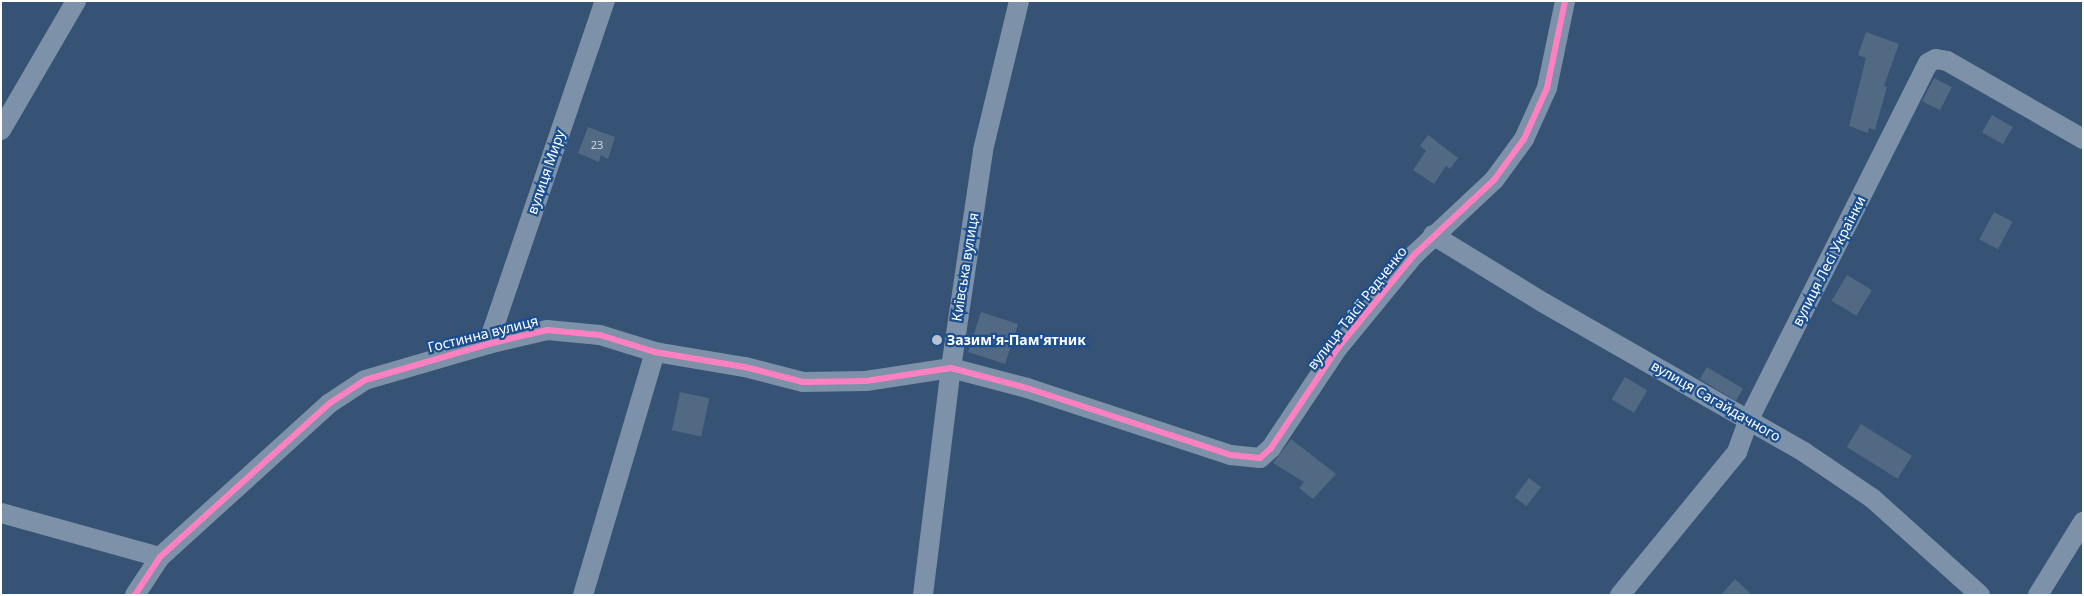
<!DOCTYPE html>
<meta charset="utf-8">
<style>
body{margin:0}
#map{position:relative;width:2084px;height:596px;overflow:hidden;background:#365274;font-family:"Noto Sans",sans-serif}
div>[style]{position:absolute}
.building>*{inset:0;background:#526984;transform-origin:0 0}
.minor>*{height:20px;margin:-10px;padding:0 10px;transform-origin:10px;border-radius:10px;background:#7d92a8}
.cycleway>*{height:6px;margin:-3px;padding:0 3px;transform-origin:3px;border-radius:3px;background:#ff80c0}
.dots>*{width:14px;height:14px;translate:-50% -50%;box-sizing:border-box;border:2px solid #1b4f8f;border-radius:50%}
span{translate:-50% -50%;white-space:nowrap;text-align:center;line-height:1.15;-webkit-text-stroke:4.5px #1b4f8f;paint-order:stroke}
.number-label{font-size:11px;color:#d4dae0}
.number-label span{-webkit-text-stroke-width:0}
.street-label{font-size:14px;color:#fff}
.poi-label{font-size:14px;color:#fff;font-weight:700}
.left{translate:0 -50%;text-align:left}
.frame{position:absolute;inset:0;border:2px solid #fff;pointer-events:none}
</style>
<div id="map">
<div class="building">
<div style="clip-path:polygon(1866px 32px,1899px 44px,1884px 86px,1887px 87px,1875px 130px,1869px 128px,1868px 133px,1849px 126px,1866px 58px,1858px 55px)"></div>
<div style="left:1934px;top:78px;width:20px;height:26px;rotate:27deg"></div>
<div style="left:1992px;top:115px;width:24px;height:20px;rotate:30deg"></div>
<div style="clip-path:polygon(588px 127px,615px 137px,608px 159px,601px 155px,599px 162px,578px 153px)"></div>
<div style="clip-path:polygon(1428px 135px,1458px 158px,1450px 169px,1446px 166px,1434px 184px,1413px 170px,1426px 151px,1420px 146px)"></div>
<div style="left:1994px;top:212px;width:21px;height:31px;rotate:28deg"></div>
<div style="left:1847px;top:275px;width:29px;height:30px;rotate:31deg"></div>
<div style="left:981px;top:312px;width:39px;height:42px;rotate:18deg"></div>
<div style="left:1707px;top:367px;width:42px;height:14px;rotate:31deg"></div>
<div style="left:1625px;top:377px;width:26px;height:26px;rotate:31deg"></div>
<div style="left:680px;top:392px;width:30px;height:39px;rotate:12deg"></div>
<div style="left:1861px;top:424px;width:60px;height:27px;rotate:32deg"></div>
<div style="clip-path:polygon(1291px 439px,1336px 474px,1313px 499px,1299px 488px,1304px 482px,1273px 463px)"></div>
<div style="left:1529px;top:478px;width:15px;height:24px;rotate:37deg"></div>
<div style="clip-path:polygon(1735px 579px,1752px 595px,1721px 595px)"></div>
</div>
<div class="minor">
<div style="left:1px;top:130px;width:149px;rotate:-59.8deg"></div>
<div style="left:1433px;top:235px;width:130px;rotate:31.5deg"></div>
<div style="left:1544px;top:303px;width:300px;rotate:29.8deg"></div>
<div style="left:1804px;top:452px;width:82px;rotate:34.1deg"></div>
<div style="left:1872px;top:498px;width:145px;rotate:41.9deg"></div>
<div style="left:488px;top:344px;width:362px;rotate:-71.2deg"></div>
<div style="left:1px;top:513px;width:165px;rotate:15.5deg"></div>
<div style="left:135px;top:595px;width:45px;rotate:-56.7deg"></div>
<div style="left:160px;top:557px;width:229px;rotate:-42.2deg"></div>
<div style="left:330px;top:403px;width:42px;rotate:-33.3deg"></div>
<div style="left:365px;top:380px;width:128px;rotate:-16.3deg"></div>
<div style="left:488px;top:344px;width:61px;rotate:-13.3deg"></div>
<div style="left:547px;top:330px;width:53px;rotate:5.4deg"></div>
<div style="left:600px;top:335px;width:58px;rotate:17.2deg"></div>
<div style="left:655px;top:352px;width:91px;rotate:9.5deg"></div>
<div style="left:745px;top:367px;width:60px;rotate:14.5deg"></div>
<div style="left:803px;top:382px;width:63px;rotate:-0.9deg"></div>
<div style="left:866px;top:381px;width:86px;rotate:-8.7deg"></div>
<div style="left:951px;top:368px;width:79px;rotate:14.7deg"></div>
<div style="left:1027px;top:388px;width:215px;rotate:18.2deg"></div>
<div style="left:1231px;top:455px;width:29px;rotate:6deg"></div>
<div style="left:1260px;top:458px;width:15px;rotate:-42deg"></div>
<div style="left:1271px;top:448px;width:119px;rotate:-56.3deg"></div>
<div style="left:1337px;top:349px;width:122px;rotate:-50.7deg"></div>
<div style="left:1414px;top:255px;width:110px;rotate:-43.2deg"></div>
<div style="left:1494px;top:180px;width:51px;rotate:-53.8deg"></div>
<div style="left:1524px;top:139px;width:56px;rotate:-65.7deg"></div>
<div style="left:1547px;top:88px;width:89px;rotate:-78.3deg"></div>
<div style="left:583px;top:595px;width:253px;rotate:-73.5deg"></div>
<div style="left:923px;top:595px;width:229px;rotate:-83deg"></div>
<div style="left:951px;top:368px;width:220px;rotate:-81.6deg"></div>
<div style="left:983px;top:150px;width:153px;rotate:-76.4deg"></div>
<div style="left:1620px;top:595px;width:185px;rotate:-50.7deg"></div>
<div style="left:1737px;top:452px;width:35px;rotate:-70deg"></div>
<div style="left:1749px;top:419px;width:398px;rotate:-63.3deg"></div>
<div style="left:1928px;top:63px;width:9px;rotate:-27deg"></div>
<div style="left:1936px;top:59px;width:11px;rotate:10deg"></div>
<div style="left:1947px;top:61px;width:157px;rotate:29.8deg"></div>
<div style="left:2038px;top:595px;width:86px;rotate:-58.3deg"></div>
</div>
<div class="cycleway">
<div style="left:135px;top:595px;width:45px;rotate:-56.7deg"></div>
<div style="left:160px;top:557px;width:229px;rotate:-42.2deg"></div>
<div style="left:330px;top:403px;width:42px;rotate:-33.3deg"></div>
<div style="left:365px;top:380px;width:128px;rotate:-16.3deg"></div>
<div style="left:488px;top:344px;width:61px;rotate:-13.3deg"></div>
<div style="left:547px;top:330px;width:53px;rotate:5.4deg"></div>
<div style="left:600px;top:335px;width:58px;rotate:17.2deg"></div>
<div style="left:655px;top:352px;width:91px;rotate:9.5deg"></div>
<div style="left:745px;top:367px;width:60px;rotate:14.5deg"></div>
<div style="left:803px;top:382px;width:63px;rotate:-0.9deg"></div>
<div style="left:866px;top:381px;width:86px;rotate:-8.7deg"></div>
<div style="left:951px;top:368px;width:79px;rotate:14.7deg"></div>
<div style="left:1027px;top:388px;width:215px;rotate:18.2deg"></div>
<div style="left:1231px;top:455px;width:29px;rotate:6deg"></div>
<div style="left:1260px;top:458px;width:15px;rotate:-42deg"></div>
<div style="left:1271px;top:448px;width:119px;rotate:-56.3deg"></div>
<div style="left:1337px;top:349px;width:122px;rotate:-50.7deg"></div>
<div style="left:1414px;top:255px;width:110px;rotate:-43.2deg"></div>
<div style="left:1494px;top:180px;width:51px;rotate:-53.8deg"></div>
<div style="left:1524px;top:139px;width:56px;rotate:-65.7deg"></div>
<div style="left:1547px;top:88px;width:89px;rotate:-78.3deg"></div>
</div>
<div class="dots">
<div style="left:937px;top:340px;background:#b9c2ce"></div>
</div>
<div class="number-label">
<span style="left:597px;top:145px">23</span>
</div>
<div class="street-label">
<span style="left:546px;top:172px;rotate:-71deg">вулиця Миру</span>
<span style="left:1829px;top:261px;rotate:-63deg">вулиця Лесі Українки</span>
<span style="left:965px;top:267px;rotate:-81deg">Київська вулиця</span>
<span style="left:1357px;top:308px;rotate:-52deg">вулиця Таїсії Радченко</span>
<span style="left:483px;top:334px;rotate:-14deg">Гостинна вулиця</span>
<span style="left:1716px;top:401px;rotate:30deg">вулиця Сагайдачного</span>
</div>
<div class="poi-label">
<span class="left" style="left:947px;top:340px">Зазим'я-Пам'ятник</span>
</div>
<div class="frame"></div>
</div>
